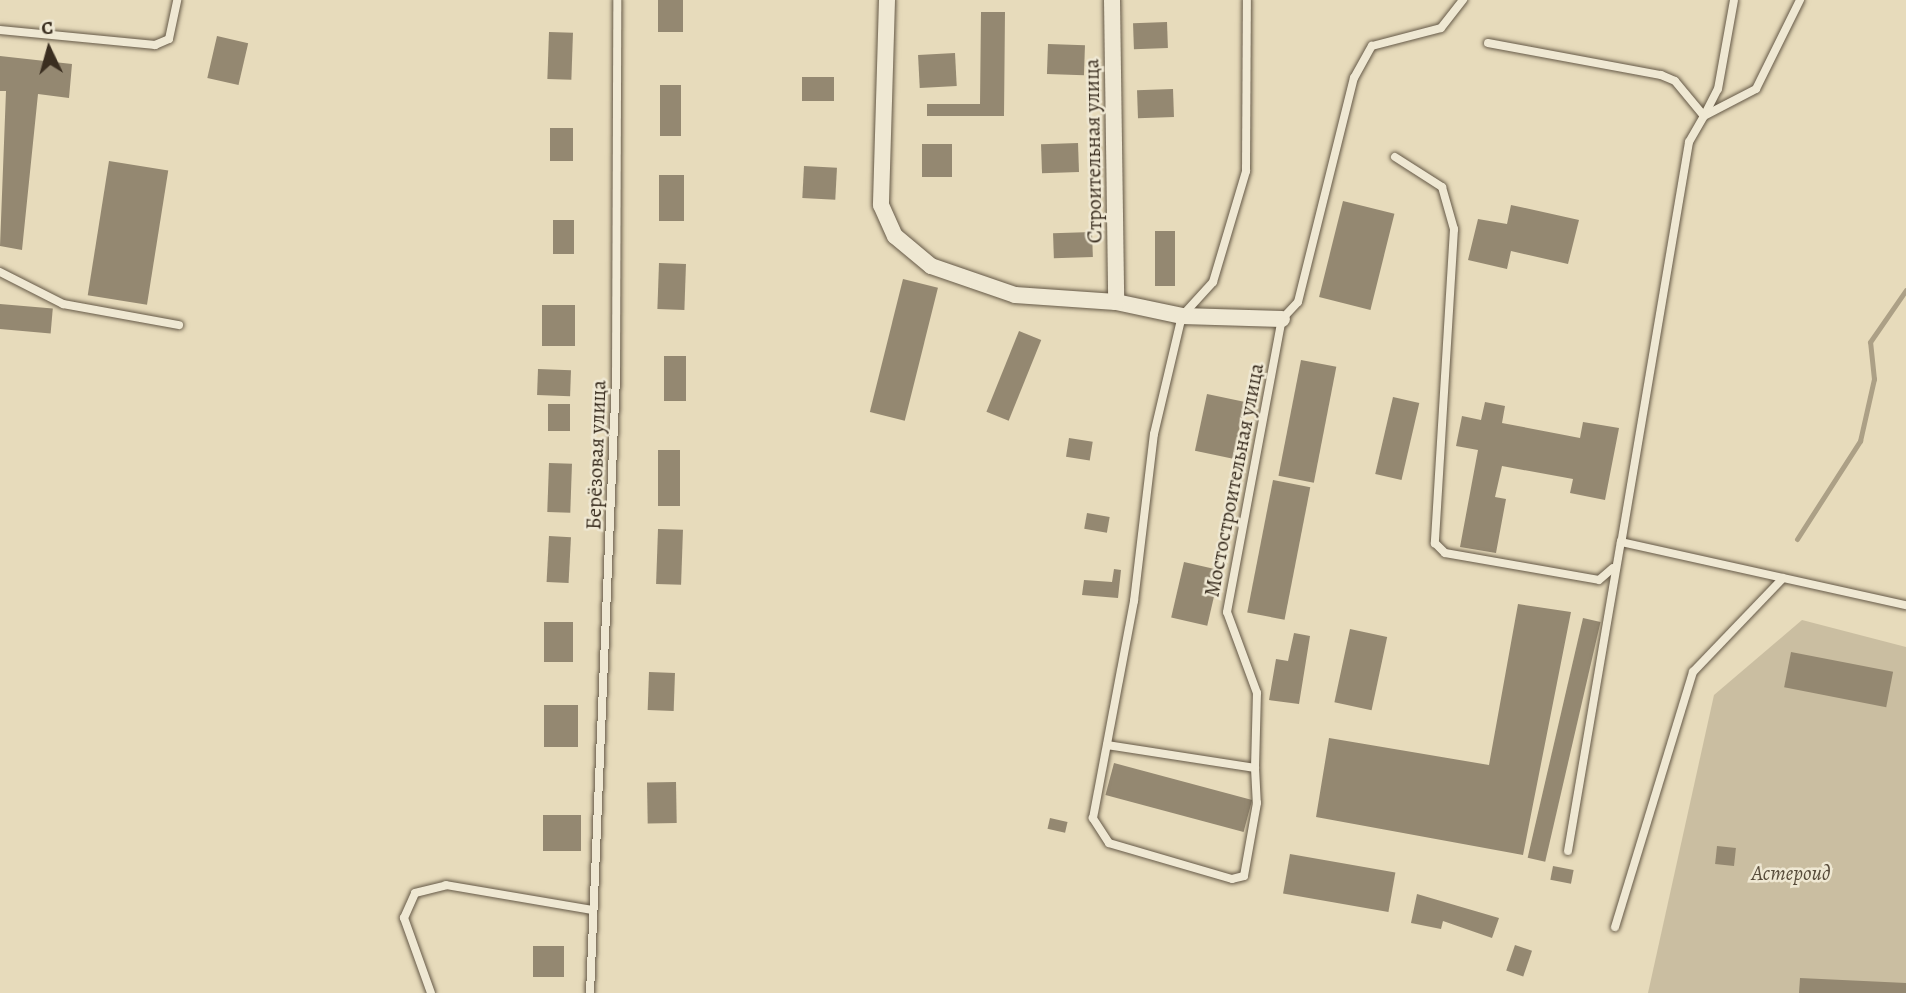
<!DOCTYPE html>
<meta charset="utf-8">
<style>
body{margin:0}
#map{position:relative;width:1906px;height:993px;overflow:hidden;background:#e7dbbb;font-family:Alegreya,serif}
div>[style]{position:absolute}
.green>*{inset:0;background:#cabea1}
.stream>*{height:5px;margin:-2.5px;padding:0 2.5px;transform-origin:2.5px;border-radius:2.5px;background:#aca086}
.building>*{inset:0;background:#948871;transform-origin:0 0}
.roads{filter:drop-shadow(0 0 2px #655947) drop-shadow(0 0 2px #655947)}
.service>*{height:8px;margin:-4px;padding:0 4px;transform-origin:4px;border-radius:4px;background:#efe8d3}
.minor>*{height:16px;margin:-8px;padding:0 8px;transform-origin:8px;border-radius:8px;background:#efe8d3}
span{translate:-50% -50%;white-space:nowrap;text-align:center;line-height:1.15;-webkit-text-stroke:5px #efe8d3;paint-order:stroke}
.street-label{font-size:21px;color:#3a2e20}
.park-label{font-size:21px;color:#574b3a;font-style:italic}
.north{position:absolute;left:14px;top:14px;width:70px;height:70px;-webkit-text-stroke:5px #efe8d3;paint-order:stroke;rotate:355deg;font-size:19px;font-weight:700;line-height:28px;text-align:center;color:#3a2e20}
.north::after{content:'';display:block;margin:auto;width:24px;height:32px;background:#3a2e20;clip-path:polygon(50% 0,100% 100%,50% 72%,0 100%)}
</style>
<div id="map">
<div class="green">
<div style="clip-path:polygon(1802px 620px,1906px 647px,1906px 993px,1648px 993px,1714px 695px)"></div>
</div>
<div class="stream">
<div style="left:1797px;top:539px;width:117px;rotate:-57.3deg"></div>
<div style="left:1860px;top:441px;width:64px;rotate:-77.3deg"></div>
<div style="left:1874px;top:379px;width:37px;rotate:-96deg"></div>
<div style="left:1870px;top:342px;width:63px;rotate:-55.3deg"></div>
</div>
<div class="building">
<div style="left:658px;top:0;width:25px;height:32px"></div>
<div style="clip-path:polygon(981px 12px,1005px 12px,1004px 116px,927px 116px,927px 104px,980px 104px)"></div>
<div style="left:1167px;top:22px;width:26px;height:34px;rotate:88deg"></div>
<div style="left:549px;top:32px;width:24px;height:47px;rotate:2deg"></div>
<div style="left:217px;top:36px;width:32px;height:43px;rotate:13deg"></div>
<div style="left:1048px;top:44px;width:37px;height:30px;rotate:2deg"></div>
<div style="left:955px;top:53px;width:33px;height:37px;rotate:87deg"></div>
<div style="clip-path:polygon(0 56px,72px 64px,69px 98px,38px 94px,22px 250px,0 246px,6px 91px,0 91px)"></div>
<div style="left:834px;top:77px;width:24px;height:32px;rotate:90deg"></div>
<div style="left:660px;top:85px;width:21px;height:51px"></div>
<div style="left:1173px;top:89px;width:28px;height:36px;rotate:88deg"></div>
<div style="left:550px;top:128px;width:23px;height:33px"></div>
<div style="left:1078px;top:143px;width:29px;height:37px;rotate:88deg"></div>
<div style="left:952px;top:144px;width:33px;height:30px;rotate:90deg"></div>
<div style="left:109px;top:161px;width:60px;height:136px;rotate:9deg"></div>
<div style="left:804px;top:166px;width:33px;height:32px;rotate:3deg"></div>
<div style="left:659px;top:175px;width:25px;height:46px"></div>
<div style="left:1343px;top:201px;width:53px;height:99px;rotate:14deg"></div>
<div style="clip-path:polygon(1511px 205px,1579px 220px,1568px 264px,1511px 251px,1507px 269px,1468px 260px,1478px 219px,1507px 224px)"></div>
<div style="left:553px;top:220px;width:21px;height:34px"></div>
<div style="left:1155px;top:231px;width:20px;height:55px"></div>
<div style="left:1092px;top:232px;width:25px;height:39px;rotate:88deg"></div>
<div style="left:659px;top:263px;width:27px;height:46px;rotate:2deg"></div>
<div style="left:903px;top:279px;width:36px;height:137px;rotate:14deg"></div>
<div style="left:0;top:304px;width:53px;height:25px;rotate:5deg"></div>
<div style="left:542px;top:305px;width:33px;height:41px"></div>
<div style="left:1019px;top:331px;width:24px;height:87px;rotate:22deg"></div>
<div style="left:664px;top:356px;width:22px;height:45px"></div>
<div style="left:1301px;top:360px;width:36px;height:118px;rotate:11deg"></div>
<div style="left:538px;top:369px;width:33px;height:26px;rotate:2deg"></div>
<div style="left:1207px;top:394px;width:39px;height:58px;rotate:12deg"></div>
<div style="left:1393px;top:397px;width:27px;height:79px;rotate:13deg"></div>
<div style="clip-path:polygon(1485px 402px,1505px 406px,1502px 423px,1580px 438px,1583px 422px,1619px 428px,1605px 500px,1570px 493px,1573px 479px,1502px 466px,1495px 497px,1506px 499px,1496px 553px,1460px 547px,1478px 450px,1456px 446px,1462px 416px,1481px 420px)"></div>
<div style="left:548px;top:404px;width:22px;height:27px"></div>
<div style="left:1069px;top:438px;width:24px;height:19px;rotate:9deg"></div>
<div style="left:658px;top:450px;width:22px;height:56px"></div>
<div style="left:549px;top:463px;width:23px;height:49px;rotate:2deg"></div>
<div style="left:1273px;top:480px;width:38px;height:135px;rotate:11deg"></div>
<div style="left:1087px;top:513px;width:23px;height:16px;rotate:10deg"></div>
<div style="left:658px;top:529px;width:25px;height:55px;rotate:2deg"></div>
<div style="left:549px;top:536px;width:22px;height:46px;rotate:3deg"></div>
<div style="left:1184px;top:562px;width:37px;height:57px;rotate:13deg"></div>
<div style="clip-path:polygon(1114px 569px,1121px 570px,1118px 598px,1082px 595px,1084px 580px,1112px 582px)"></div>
<div style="clip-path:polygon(1518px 604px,1571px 612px,1523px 855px,1316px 817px,1329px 738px,1489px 765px)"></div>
<div style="left:1583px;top:618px;width:18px;height:246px;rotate:13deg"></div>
<div style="left:573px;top:622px;width:40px;height:29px;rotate:90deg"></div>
<div style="left:1350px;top:629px;width:38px;height:75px;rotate:12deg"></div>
<div style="clip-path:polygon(1294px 633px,1310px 636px,1299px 704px,1269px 700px,1276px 659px,1288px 661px)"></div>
<div style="left:1791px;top:652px;width:104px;height:36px;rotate:11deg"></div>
<div style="left:649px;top:672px;width:26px;height:38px;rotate:2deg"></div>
<div style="left:544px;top:705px;width:34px;height:42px"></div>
<div style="left:1114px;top:763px;width:143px;height:33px;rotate:15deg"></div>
<div style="left:676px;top:782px;width:41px;height:29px;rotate:89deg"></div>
<div style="left:543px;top:815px;width:38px;height:36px"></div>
<div style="left:1050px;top:818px;width:18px;height:11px;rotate:13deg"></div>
<div style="left:1717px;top:846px;width:19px;height:18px;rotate:6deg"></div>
<div style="left:1290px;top:854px;width:107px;height:40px;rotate:10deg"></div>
<div style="left:1553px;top:866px;width:21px;height:14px;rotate:11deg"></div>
<div style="clip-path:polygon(1417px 894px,1499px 918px,1492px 938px,1443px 921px,1441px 929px,1411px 923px)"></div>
<div style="left:1515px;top:945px;width:18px;height:27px;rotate:19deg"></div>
<div style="left:564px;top:946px;width:31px;height:31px;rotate:90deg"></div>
<div style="clip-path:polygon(1800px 978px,1906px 983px,1906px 993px,1799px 993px)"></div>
</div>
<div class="roads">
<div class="service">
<div style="left:1800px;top:0;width:99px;rotate:116.3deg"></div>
<div style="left:1756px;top:89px;width:59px;rotate:152.6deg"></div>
<div style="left:1704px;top:116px;width:30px;rotate:120deg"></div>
<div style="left:1689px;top:142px;width:406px;rotate:99.6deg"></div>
<div style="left:1621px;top:542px;width:292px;rotate:12.5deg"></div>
<div style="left:0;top:30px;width:156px;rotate:5.5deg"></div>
<div style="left:155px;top:45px;width:15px;rotate:-23deg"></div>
<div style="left:169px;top:39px;width:40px;rotate:-78deg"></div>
<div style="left:1488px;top:43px;width:176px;rotate:10.5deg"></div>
<div style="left:1661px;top:75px;width:15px;rotate:23deg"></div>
<div style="left:1675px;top:81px;width:45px;rotate:50.4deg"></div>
<div style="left:1704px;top:116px;width:30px;rotate:-63deg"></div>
<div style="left:1718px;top:89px;width:90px;rotate:-79.8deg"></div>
<div style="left:1395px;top:157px;width:56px;rotate:32.6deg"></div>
<div style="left:1442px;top:187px;width:44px;rotate:74.1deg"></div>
<div style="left:1454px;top:229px;width:315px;rotate:93.5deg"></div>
<div style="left:1435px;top:543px;width:14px;rotate:45deg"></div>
<div style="left:1445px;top:553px;width:156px;rotate:9.9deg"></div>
<div style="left:1599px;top:580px;width:18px;rotate:-41deg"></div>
<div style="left:0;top:272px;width:71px;rotate:26.9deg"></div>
<div style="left:63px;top:304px;width:118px;rotate:10.3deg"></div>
<div style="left:1107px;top:745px;width:150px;rotate:8.8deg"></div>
<div style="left:1255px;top:768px;width:35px;rotate:87deg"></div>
<div style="left:1257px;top:803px;width:74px;rotate:100.1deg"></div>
<div style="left:1244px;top:876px;width:12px;rotate:166deg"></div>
<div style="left:1232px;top:879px;width:128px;rotate:-163.7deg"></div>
<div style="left:1109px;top:843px;width:30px;rotate:-123deg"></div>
<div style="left:1093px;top:818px;width:221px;rotate:-79.3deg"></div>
<div style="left:1134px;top:601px;width:168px;rotate:-83.2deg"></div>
<div style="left:1154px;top:434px;width:121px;rotate:-76.7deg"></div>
<div style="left:1182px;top:316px;width:46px;rotate:-47.6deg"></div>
<div style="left:1213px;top:282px;width:116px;rotate:-73.4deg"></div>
<div style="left:1246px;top:171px;width:171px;rotate:-89.7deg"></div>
<div style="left:1255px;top:768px;width:75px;rotate:-88.5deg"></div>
<div style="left:1257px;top:693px;width:86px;rotate:-110.3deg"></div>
<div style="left:1227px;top:612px;width:298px;rotate:-79.4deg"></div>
<div style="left:1282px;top:319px;width:23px;rotate:-47deg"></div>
<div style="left:1298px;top:302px;width:231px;rotate:-76deg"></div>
<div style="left:1354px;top:78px;width:37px;rotate:-61deg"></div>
<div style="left:1372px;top:46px;width:71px;rotate:-14.6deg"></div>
<div style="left:1441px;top:28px;width:36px;rotate:-52deg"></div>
<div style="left:1568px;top:851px;width:314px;rotate:-80.3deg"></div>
<div style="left:1615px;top:927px;width:267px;rotate:-73deg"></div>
<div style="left:1693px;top:672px;width:130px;rotate:-46.2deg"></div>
<div style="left:431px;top:993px;width:80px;rotate:-109.8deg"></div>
<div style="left:404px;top:918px;width:27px;rotate:-66deg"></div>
<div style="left:415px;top:893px;width:32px;rotate:-14deg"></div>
<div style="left:446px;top:885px;width:149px;rotate:9.7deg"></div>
<div style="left:590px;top:993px;width:615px;rotate:-87.58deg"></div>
<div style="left:616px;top:379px;width:379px;rotate:-89.8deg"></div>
</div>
<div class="minor">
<div style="left:887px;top:0;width:205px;rotate:91.7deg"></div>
<div style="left:881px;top:205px;width:34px;rotate:66deg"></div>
<div style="left:895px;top:236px;width:47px;rotate:39.8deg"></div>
<div style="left:931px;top:266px;width:89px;rotate:19deg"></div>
<div style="left:1015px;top:295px;width:101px;rotate:4deg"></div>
<div style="left:1116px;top:302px;width:67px;rotate:12deg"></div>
<div style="left:1182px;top:316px;width:100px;rotate:1.7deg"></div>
<div style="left:1112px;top:0;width:302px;rotate:89.2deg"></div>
</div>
</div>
<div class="street-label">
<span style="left:1093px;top:151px;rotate:-91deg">Строительная улица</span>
<span style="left:596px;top:455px;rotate:-88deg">Берёзовая улица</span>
<span style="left:1234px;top:480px;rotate:-79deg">Мостостроительная улица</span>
</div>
<div class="park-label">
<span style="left:1791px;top:873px">Астероид</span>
</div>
<div class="north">С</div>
</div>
